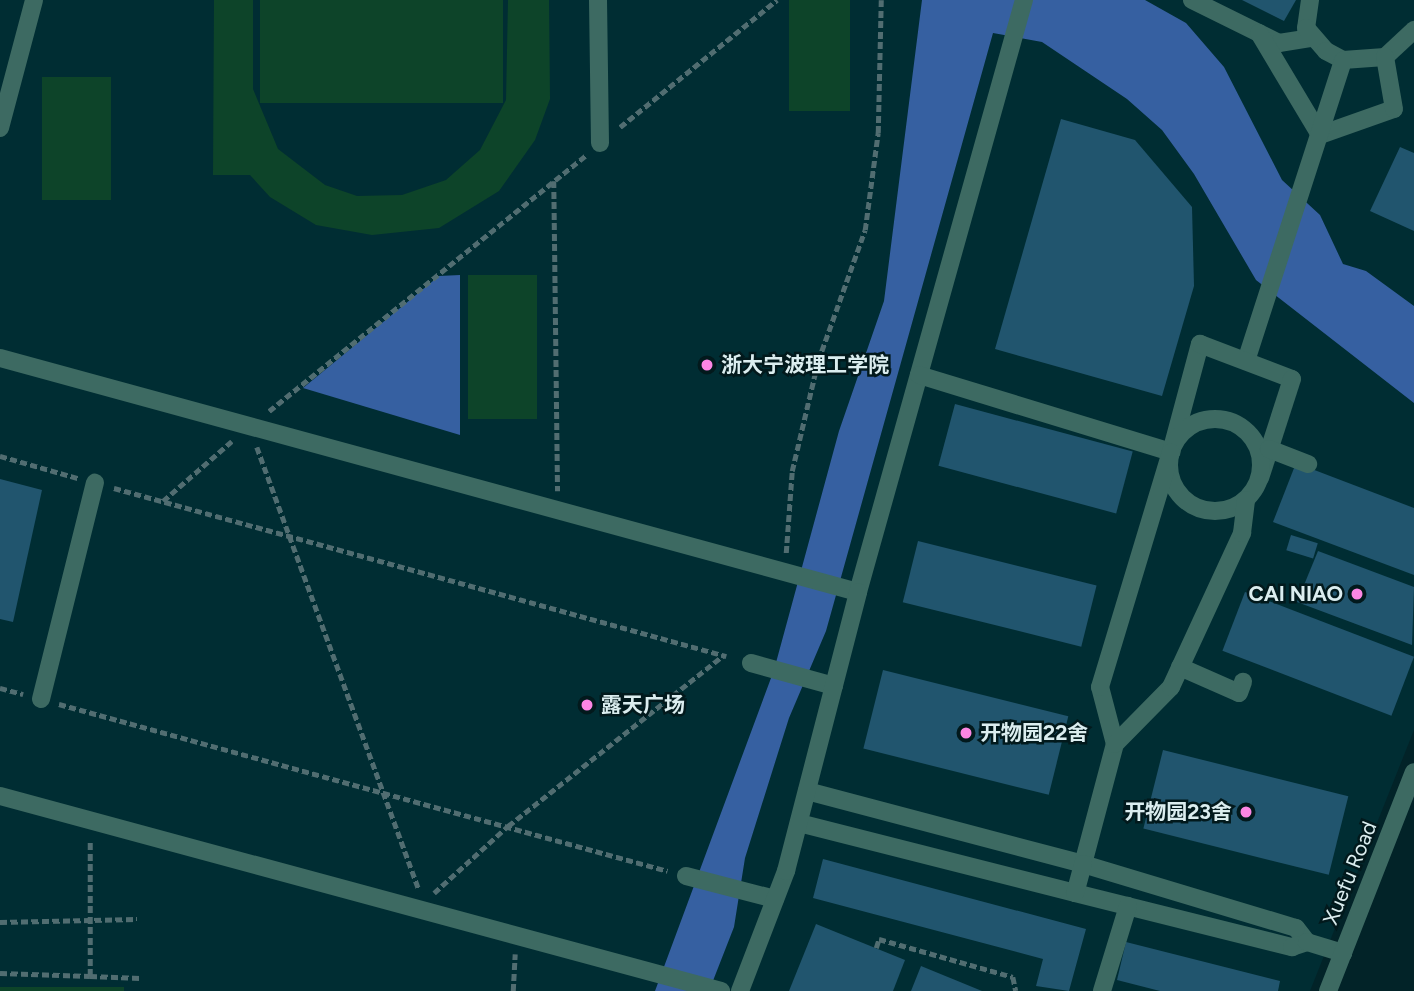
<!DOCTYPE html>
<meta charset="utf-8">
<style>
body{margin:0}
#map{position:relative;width:1414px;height:991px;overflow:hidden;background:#022328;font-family:Figtree,"Noto Sans SC",sans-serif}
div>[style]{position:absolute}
.built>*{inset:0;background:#002d33}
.green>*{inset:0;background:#0d4429;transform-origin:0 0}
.water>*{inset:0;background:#3660a1}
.building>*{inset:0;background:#21556e;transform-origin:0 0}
.path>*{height:4.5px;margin-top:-2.25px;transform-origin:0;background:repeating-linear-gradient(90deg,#516d71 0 7px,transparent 0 10.5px)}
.minor>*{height:18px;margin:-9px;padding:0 9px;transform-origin:9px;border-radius:9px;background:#3d6a62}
.minor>.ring{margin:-9px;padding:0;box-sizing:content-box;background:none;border:18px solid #3d6a62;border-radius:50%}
.dots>*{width:19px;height:19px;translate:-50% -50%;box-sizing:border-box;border:4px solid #02191c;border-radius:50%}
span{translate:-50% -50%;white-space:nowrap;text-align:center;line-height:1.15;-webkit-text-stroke:5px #02191c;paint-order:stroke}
.poi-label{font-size:21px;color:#dbedef;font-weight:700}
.left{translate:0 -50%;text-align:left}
.right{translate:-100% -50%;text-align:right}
.street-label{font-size:21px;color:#dbedef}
</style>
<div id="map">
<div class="built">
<div style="clip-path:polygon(0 0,1414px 0,1414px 730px,1310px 991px,0 991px)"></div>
</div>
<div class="green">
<div style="clip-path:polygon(214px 0,253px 0,253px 89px,278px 149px,325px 185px,357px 196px,402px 195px,446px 180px,480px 150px,506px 100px,508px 0,549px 0,550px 99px,535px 140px,499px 191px,439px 228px,372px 235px,316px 225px,270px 197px,250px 175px,213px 175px)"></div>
<div style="left:260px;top:0;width:243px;height:103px"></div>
<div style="left:789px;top:0;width:61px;height:111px"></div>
<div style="left:42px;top:77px;width:69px;height:123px"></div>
<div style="left:468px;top:275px;width:69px;height:144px"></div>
<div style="left:0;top:987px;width:124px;height:4px"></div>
</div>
<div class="water">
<div style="clip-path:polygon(922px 0,1145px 0,1186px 23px,1224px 67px,1282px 180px,1320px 215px,1343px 264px,1366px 271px,1414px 306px,1414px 403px,1256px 280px,1194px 174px,1162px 130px,1127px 99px,1042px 42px,993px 33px,826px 631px,789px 718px,745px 858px,734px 927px,709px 991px,655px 991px,774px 670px,839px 431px,884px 301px)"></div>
<div style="clip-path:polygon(460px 275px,460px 435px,303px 388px,439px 276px)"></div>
</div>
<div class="building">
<div style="clip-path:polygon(1242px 0,1296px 0,1284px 21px)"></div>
<div style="clip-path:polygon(1061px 119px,1135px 140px,1192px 207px,1194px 286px,1162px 396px,995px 349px)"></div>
<div style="clip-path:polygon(1400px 147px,1414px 153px,1414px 231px,1370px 211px)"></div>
<div style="left:955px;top:404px;width:184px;height:64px;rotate:15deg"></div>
<div style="clip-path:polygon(1296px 463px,1414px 508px,1414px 575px,1273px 522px)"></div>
<div style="clip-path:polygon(0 479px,42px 490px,13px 622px,0 619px)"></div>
<div style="left:1291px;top:535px;width:28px;height:16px;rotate:17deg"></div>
<div style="left:918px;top:541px;width:184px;height:63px;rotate:14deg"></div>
<div style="clip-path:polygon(1318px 551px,1414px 587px,1412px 645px,1297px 602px)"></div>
<div style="left:1245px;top:592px;width:181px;height:63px;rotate:21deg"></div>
<div style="left:883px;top:670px;width:191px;height:81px;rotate:14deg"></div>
<div style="left:1163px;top:750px;width:191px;height:81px;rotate:14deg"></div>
<div style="clip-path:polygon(823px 859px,1086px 929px,1069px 991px,1036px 986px,1043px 959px,813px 898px)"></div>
<div style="clip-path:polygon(816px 924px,905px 960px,893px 991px,789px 991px)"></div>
<div style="clip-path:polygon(1126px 942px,1280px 981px,1278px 991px,1160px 991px,1117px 980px)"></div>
<div style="clip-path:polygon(921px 966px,982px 991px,911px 991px)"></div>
</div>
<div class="path">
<div style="left:620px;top:127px;width:202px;rotate:-39deg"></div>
<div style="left:554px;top:181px;width:310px;rotate:89.3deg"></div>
<div style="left:269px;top:411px;width:407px;rotate:-38.9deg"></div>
<div style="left:257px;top:447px;width:471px;rotate:69.9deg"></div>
<div style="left:0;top:456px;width:81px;rotate:15.8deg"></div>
<div style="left:114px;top:488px;width:635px;rotate:15.35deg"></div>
<div style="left:163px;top:501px;width:91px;rotate:-41deg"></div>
<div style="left:786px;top:553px;width:82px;rotate:-85.8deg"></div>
<div style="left:792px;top:471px;width:113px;rotate:-76.7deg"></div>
<div style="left:818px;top:361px;width:139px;rotate:-70.3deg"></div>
<div style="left:865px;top:230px;width:98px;rotate:-82.4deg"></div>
<div style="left:878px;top:133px;width:133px;rotate:-88.7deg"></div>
<div style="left:0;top:688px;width:24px;rotate:15deg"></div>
<div style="left:59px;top:704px;width:631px;rotate:15.33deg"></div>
<div style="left:434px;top:893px;width:100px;rotate:-42.2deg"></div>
<div style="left:508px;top:826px;width:275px;rotate:-38.4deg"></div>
<div style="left:0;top:922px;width:137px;rotate:-1.3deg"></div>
<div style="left:876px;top:948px;width:9px;rotate:-72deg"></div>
<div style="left:879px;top:939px;width:139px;rotate:15.8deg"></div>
<div style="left:1013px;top:977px;width:14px;rotate:78deg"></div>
<div style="left:0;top:973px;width:90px;rotate:1.9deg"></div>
<div style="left:90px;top:976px;width:136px;rotate:-90deg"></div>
<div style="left:90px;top:976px;width:50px;rotate:2.3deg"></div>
<div style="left:513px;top:991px;width:37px;rotate:-87deg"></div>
</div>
<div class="minor">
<div style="left:598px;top:0;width:143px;rotate:89.2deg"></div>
<div style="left:1192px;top:0;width:97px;rotate:26.3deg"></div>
<div style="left:1279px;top:43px;width:33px;rotate:-9deg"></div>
<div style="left:1310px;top:0;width:28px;rotate:98deg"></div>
<div style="left:1306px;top:28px;width:30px;rotate:49deg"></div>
<div style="left:1326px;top:51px;width:19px;rotate:28deg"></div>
<div style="left:1343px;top:60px;width:42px;rotate:-4.1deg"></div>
<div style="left:1385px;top:57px;width:40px;rotate:-43deg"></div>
<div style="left:1259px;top:33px;width:119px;rotate:59.1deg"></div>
<div style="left:1320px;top:135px;width:78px;rotate:-19.4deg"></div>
<div style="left:1394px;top:109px;width:53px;rotate:-99.8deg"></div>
<div style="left:0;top:128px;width:132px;rotate:-75.1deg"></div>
<div style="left:0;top:358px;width:889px;rotate:15.26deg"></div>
<div style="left:858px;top:592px;width:615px;rotate:-74.34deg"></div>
<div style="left:1246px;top:361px;width:316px;rotate:-72.1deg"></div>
<div style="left:919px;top:375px;width:264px;rotate:17deg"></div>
<div style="left:1171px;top:452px;width:112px;rotate:-75deg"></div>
<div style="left:1200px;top:344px;width:98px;rotate:20.8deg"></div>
<div style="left:1292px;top:379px;width:104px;rotate:107.9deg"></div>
<div class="ring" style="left:1169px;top:419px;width:74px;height:74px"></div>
<div style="left:1269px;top:449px;width:42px;rotate:21deg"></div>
<div style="left:751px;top:663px;width:86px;rotate:15.5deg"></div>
<div style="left:1180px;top:667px;width:64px;rotate:23.8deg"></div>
<div style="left:1239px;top:693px;width:12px;rotate:-70deg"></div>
<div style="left:41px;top:699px;width:223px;rotate:-76deg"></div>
<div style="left:1115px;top:744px;width:59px;rotate:-104.7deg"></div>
<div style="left:1100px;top:687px;width:245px;rotate:-73.2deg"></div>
<div style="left:807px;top:791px;width:285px;rotate:14.8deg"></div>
<div style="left:1083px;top:864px;width:124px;rotate:-75.1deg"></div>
<div style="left:1115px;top:744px;width:80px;rotate:-45.5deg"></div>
<div style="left:1171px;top:687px;width:170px;rotate:-65.2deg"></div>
<div style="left:1242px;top:533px;width:33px;rotate:-83deg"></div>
<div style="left:0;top:796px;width:747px;rotate:15.13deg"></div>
<div style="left:799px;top:823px;width:285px;rotate:14.2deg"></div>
<div style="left:1075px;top:893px;width:224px;rotate:14deg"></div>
<div style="left:1292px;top:947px;width:16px;rotate:-18deg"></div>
<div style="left:1307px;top:942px;width:18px;rotate:-128deg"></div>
<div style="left:1296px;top:928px;width:222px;rotate:-163.3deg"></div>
<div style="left:1083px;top:864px;width:30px;rotate:105deg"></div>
<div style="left:686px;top:876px;width:92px;rotate:14.5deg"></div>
<div style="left:1307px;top:942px;width:38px;rotate:17deg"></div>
<div style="left:740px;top:991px;width:129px;rotate:-69deg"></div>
<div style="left:786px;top:871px;width:288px;rotate:-75.5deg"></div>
<div style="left:1102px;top:991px;width:89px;rotate:-73deg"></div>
<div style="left:1328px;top:991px;width:235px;rotate:-68.6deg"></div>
</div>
<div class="dots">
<div style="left:707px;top:365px;background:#fc86e4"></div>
<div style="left:1357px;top:594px;background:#fc86e4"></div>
<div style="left:587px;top:705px;background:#fc86e4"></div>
<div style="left:966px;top:733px;background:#fc86e4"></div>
<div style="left:1246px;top:812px;background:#fc86e4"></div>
</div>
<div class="poi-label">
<span class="left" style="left:721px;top:365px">浙大宁波理工学院</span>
<span class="right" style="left:1343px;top:594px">CAI NIAO</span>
<span class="left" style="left:601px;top:705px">露天广场</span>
<span class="left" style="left:980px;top:733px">开物园22舍</span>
<span class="right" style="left:1232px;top:812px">开物园23舍</span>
</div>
<div class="street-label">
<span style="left:1350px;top:873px;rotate:-68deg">Xuefu Road</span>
</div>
</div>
